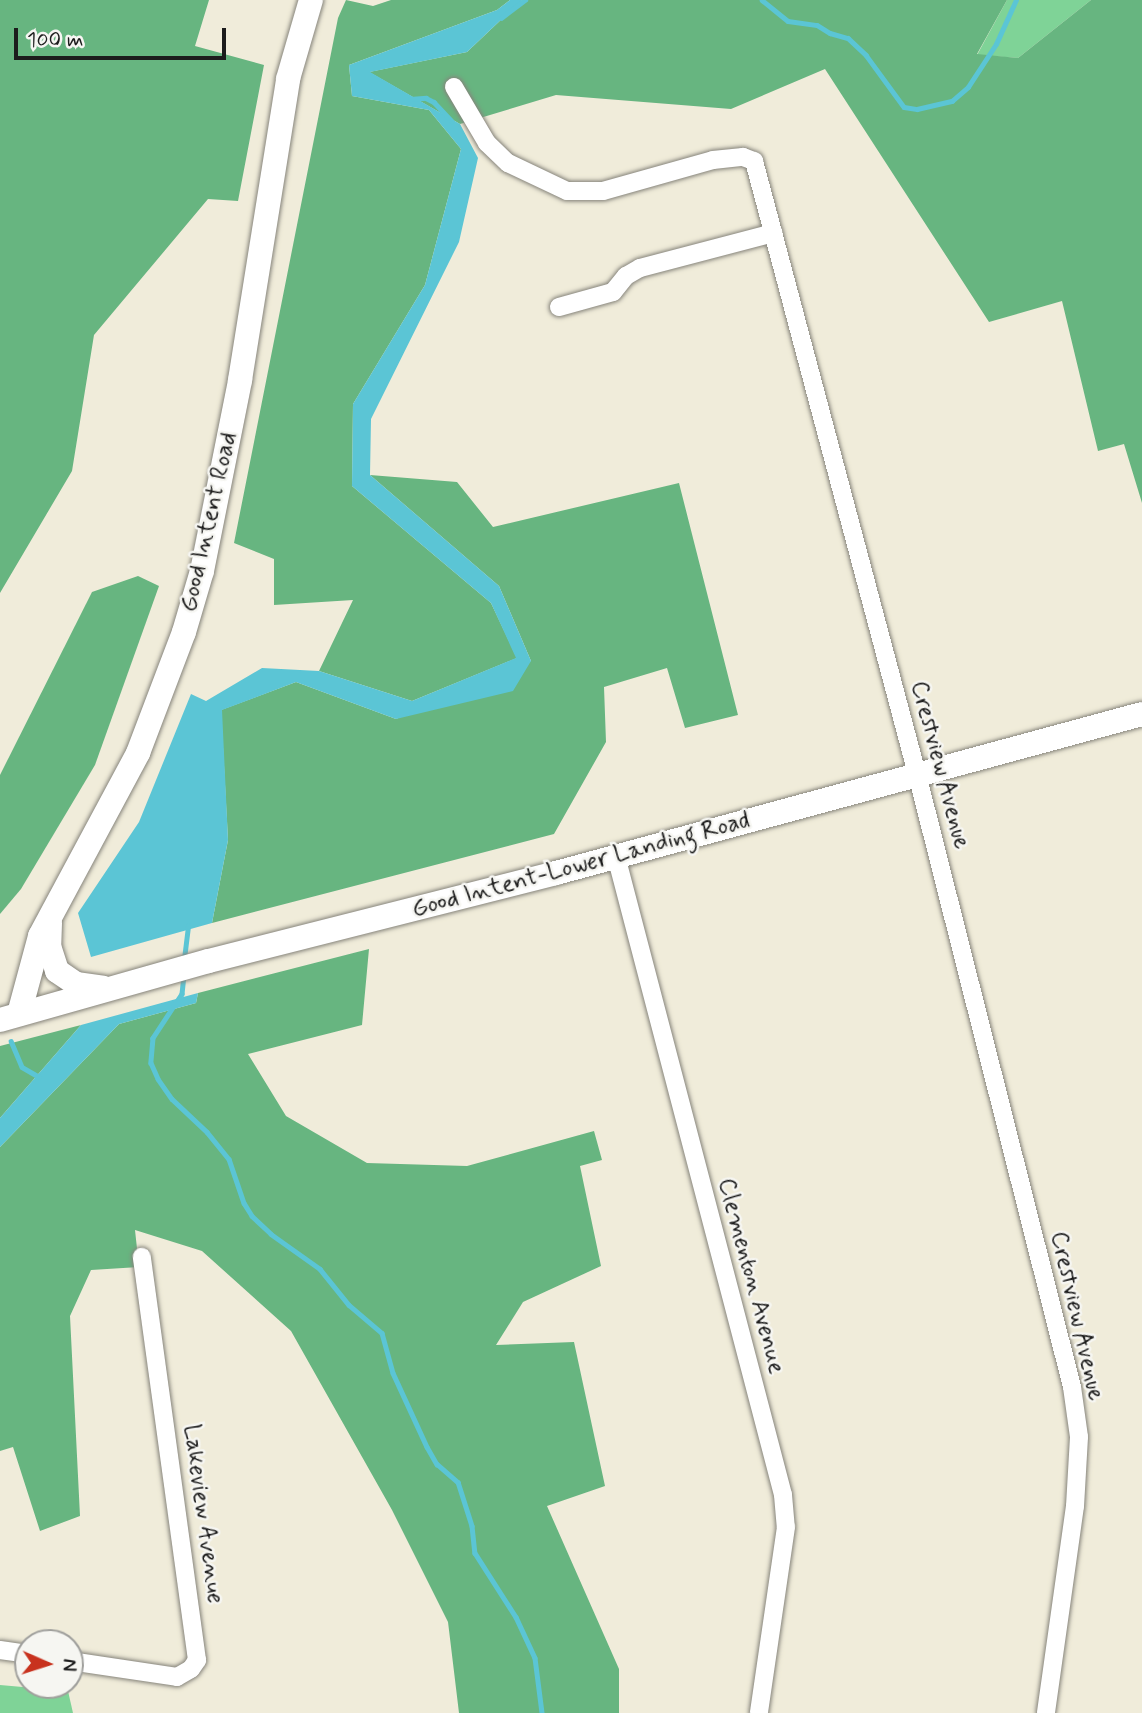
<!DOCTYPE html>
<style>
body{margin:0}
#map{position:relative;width:1142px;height:1713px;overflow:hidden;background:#f0ecda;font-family:Mynerve,sans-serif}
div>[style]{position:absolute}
.green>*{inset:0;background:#7fd397}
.forest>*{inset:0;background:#67b580}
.water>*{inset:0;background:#5bc5d5}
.stream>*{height:4.5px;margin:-2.25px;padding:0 2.25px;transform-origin:2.25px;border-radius:2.25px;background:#5bc5d5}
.roads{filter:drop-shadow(0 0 2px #86847b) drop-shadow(0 0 2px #86847b)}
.street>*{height:18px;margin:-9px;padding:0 9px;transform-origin:9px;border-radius:9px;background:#fff}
.secondary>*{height:24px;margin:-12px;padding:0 12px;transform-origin:12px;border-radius:12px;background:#fff}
span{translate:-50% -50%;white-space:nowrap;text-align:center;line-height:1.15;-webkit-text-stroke:5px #f6f6f2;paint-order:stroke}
.street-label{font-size:24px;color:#1c1c1c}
.north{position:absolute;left:14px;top:1629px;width:70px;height:70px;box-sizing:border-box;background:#f6f6f2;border:2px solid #9f9f9c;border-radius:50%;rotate:93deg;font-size:19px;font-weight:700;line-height:28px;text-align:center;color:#1c1c1c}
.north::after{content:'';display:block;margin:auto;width:24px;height:32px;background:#c8321e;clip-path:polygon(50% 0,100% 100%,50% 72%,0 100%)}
.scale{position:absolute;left:14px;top:28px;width:212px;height:32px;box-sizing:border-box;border:4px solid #1c1c1c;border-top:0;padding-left:9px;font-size:21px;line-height:24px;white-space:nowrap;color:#1c1c1c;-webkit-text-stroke:5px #f6f6f2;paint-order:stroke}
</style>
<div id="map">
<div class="green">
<div style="clip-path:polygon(1007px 0,1091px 0,1018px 58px,977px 55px)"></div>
<div style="clip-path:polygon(0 1685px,68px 1691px,73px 1713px,0 1713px)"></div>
</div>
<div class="forest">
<div style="clip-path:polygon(0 0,209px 0,195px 46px,264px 65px,238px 201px,208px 199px,94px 335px,72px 471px,0 593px)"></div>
<div style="clip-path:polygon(346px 0,373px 6px,391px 0,510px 0,497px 10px,349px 65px,352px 96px,429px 110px,461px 149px,425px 285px,353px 404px,352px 486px,491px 603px,517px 658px,412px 701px,319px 671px,353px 600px,274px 605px,274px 559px,234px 543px,338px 18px)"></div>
<div style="clip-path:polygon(522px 0,1007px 0,977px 54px,1018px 58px,1091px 0,1142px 0,1142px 503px,1124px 444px,1098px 451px,1062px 301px,989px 322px,825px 69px,731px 109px,556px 95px,460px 124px,369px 72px,467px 52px)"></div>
<div style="clip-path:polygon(370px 475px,457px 482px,493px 527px,679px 483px,738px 715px,685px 728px,667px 668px,604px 687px,606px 742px,554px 834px,212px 923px,228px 840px,221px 710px,296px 682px,396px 719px,531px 661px,499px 586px)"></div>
<div style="clip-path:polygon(138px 576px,159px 586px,95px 765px,21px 889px,0 914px,0 775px,92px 592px)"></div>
<div style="clip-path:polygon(369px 949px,362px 1025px,248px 1054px,286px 1116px,367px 1163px,467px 1166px,594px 1131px,602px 1160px,580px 1166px,601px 1266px,523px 1302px,496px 1345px,574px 1342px,605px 1486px,547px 1506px,619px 1669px,619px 1713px,459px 1713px,448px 1622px,392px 1510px,291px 1331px,202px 1251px,135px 1230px,139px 1267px,91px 1270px,70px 1316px,80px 1516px,40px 1531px,13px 1447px,0 1451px,0 1147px,119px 1024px,196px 1003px,198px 993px)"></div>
<div style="clip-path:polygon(81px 1025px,0 1118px,0 1046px)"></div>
</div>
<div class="water">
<div style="clip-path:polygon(510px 0,522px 0,467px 52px,370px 72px,460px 124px,478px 158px,459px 242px,371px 419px,370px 475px,499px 586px,531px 661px,513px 691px,396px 719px,296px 682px,222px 710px,228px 840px,212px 923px,91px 957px,78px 913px,139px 822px,191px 694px,206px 701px,262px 668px,319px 671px,412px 701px,516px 658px,491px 603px,352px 486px,353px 404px,425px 285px,461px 149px,429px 110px,352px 96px,349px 65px,497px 10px)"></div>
<div style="clip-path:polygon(198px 993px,196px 1003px,119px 1024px,0 1147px,0 1118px,81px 1025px)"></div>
</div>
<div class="stream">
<div style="left:762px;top:0;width:33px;rotate:39deg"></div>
<div style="left:788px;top:21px;width:29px;rotate:8deg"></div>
<div style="left:817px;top:25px;width:15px;rotate:32deg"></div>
<div style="left:830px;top:33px;width:19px;rotate:16deg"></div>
<div style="left:848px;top:38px;width:25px;rotate:43deg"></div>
<div style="left:866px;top:55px;width:64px;rotate:53.8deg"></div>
<div style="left:904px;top:107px;width:13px;rotate:9deg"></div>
<div style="left:917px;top:109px;width:36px;rotate:-13deg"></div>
<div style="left:952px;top:101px;width:21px;rotate:-41deg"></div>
<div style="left:968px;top:87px;width:51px;rotate:-56.9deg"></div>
<div style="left:996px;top:44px;width:48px;rotate:-65.6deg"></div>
<div style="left:501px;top:18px;width:30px;rotate:-37deg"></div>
<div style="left:410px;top:99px;width:16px;rotate:-4deg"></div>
<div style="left:426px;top:98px;width:9px;rotate:27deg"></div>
<div style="left:434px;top:102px;width:26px;rotate:47deg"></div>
<div style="left:184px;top:959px;width:33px;rotate:-83deg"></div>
<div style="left:184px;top:975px;width:19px;rotate:96deg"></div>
<div style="left:182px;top:994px;width:53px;rotate:123.4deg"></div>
<div style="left:153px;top:1038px;width:25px;rotate:95deg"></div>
<div style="left:151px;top:1063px;width:17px;rotate:66deg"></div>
<div style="left:158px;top:1079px;width:24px;rotate:55deg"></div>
<div style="left:172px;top:1099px;width:48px;rotate:43.3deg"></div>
<div style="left:207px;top:1132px;width:35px;rotate:51deg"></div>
<div style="left:229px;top:1159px;width:46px;rotate:71.2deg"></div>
<div style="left:244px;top:1203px;width:15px;rotate:58deg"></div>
<div style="left:252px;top:1216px;width:26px;rotate:43deg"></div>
<div style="left:271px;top:1234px;width:60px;rotate:35.5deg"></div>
<div style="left:320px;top:1269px;width:46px;rotate:51.1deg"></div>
<div style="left:349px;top:1305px;width:43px;rotate:40.3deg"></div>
<div style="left:382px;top:1333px;width:41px;rotate:74.6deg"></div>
<div style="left:393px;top:1373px;width:81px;rotate:65.3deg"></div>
<div style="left:427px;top:1447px;width:20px;rotate:60deg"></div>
<div style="left:437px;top:1464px;width:28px;rotate:41deg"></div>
<div style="left:458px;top:1482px;width:46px;rotate:72.3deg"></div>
<div style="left:472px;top:1526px;width:27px;rotate:84deg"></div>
<div style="left:475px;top:1553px;width:76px;rotate:57.4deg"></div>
<div style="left:516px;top:1617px;width:45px;rotate:65.1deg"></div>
<div style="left:535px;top:1658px;width:55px;rotate:82.7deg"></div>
<div style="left:11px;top:1041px;width:28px;rotate:67deg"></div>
<div style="left:22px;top:1067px;width:20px;rotate:30deg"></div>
</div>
<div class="roads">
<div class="street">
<div style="left:454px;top:87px;width:65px;rotate:59.5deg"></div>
<div style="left:487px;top:143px;width:29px;rotate:44deg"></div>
<div style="left:508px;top:163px;width:65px;rotate:25.4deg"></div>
<div style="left:567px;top:191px;width:36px"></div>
<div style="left:603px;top:191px;width:114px;rotate:-15.7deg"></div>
<div style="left:713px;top:160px;width:30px;rotate:-6deg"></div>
<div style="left:743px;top:157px;width:12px;rotate:20deg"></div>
<div style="left:754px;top:161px;width:634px;rotate:75.11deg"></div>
<div style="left:917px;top:774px;width:632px;rotate:75.81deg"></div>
<div style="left:1072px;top:1387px;width:50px;rotate:82deg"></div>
<div style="left:1079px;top:1437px;width:69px;rotate:93.3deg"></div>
<div style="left:1075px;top:1506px;width:209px;rotate:98deg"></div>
<div style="left:559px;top:307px;width:56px;rotate:-15.5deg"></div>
<div style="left:613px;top:292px;width:21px;rotate:-51deg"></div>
<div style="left:626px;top:276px;width:16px;rotate:-30deg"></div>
<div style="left:640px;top:268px;width:138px;rotate:-14.7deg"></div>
<div style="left:616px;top:856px;width:660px;rotate:75.35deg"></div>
<div style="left:783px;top:1495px;width:32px;rotate:85deg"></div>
<div style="left:786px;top:1527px;width:188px;rotate:98.3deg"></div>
<div style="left:0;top:1650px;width:28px;rotate:8deg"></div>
<div style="left:70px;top:1661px;width:108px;rotate:8.5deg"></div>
<div style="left:177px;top:1677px;width:16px;rotate:-30deg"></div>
<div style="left:191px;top:1669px;width:11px;rotate:-56deg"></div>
<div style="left:197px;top:1660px;width:407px;rotate:-97.8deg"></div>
</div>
<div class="secondary">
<div style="left:50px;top:923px;width:23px;rotate:92deg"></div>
<div style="left:49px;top:946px;width:26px;rotate:72deg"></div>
<div style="left:57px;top:971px;width:23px;rotate:34deg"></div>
<div style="left:76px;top:984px;width:27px;rotate:8deg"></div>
<div style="left:19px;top:1014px;width:81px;rotate:-74.9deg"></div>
<div style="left:40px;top:936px;width:208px;rotate:-61.8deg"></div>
<div style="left:138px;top:753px;width:129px;rotate:-69.2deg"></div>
<div style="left:184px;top:632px;width:64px;rotate:-73.6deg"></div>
<div style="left:202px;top:571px;width:195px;rotate:-78.7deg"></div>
<div style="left:240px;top:380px;width:305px;rotate:-80.9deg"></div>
<div style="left:288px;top:79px;width:82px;rotate:-73.8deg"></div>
<div style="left:0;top:1020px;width:217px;rotate:-15.8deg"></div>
<div style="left:209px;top:961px;width:358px;rotate:-14.2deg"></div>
<div style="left:556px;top:873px;width:607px;rotate:-15.18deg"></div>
</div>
</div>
<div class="street-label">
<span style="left:209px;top:522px;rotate:-77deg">Good Intent Road</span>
<span style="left:940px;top:765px;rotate:75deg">Crestview Avenue</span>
<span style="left:581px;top:865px;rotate:-15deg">Good Intent-Lower Landing Road</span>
<span style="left:751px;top:1276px;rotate:75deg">Clementon Avenue</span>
<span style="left:1077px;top:1316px;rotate:77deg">Crestview Avenue</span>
<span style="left:203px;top:1514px;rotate:82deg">Lakeview Avenue</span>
</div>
<div class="north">N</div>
<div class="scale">100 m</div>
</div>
